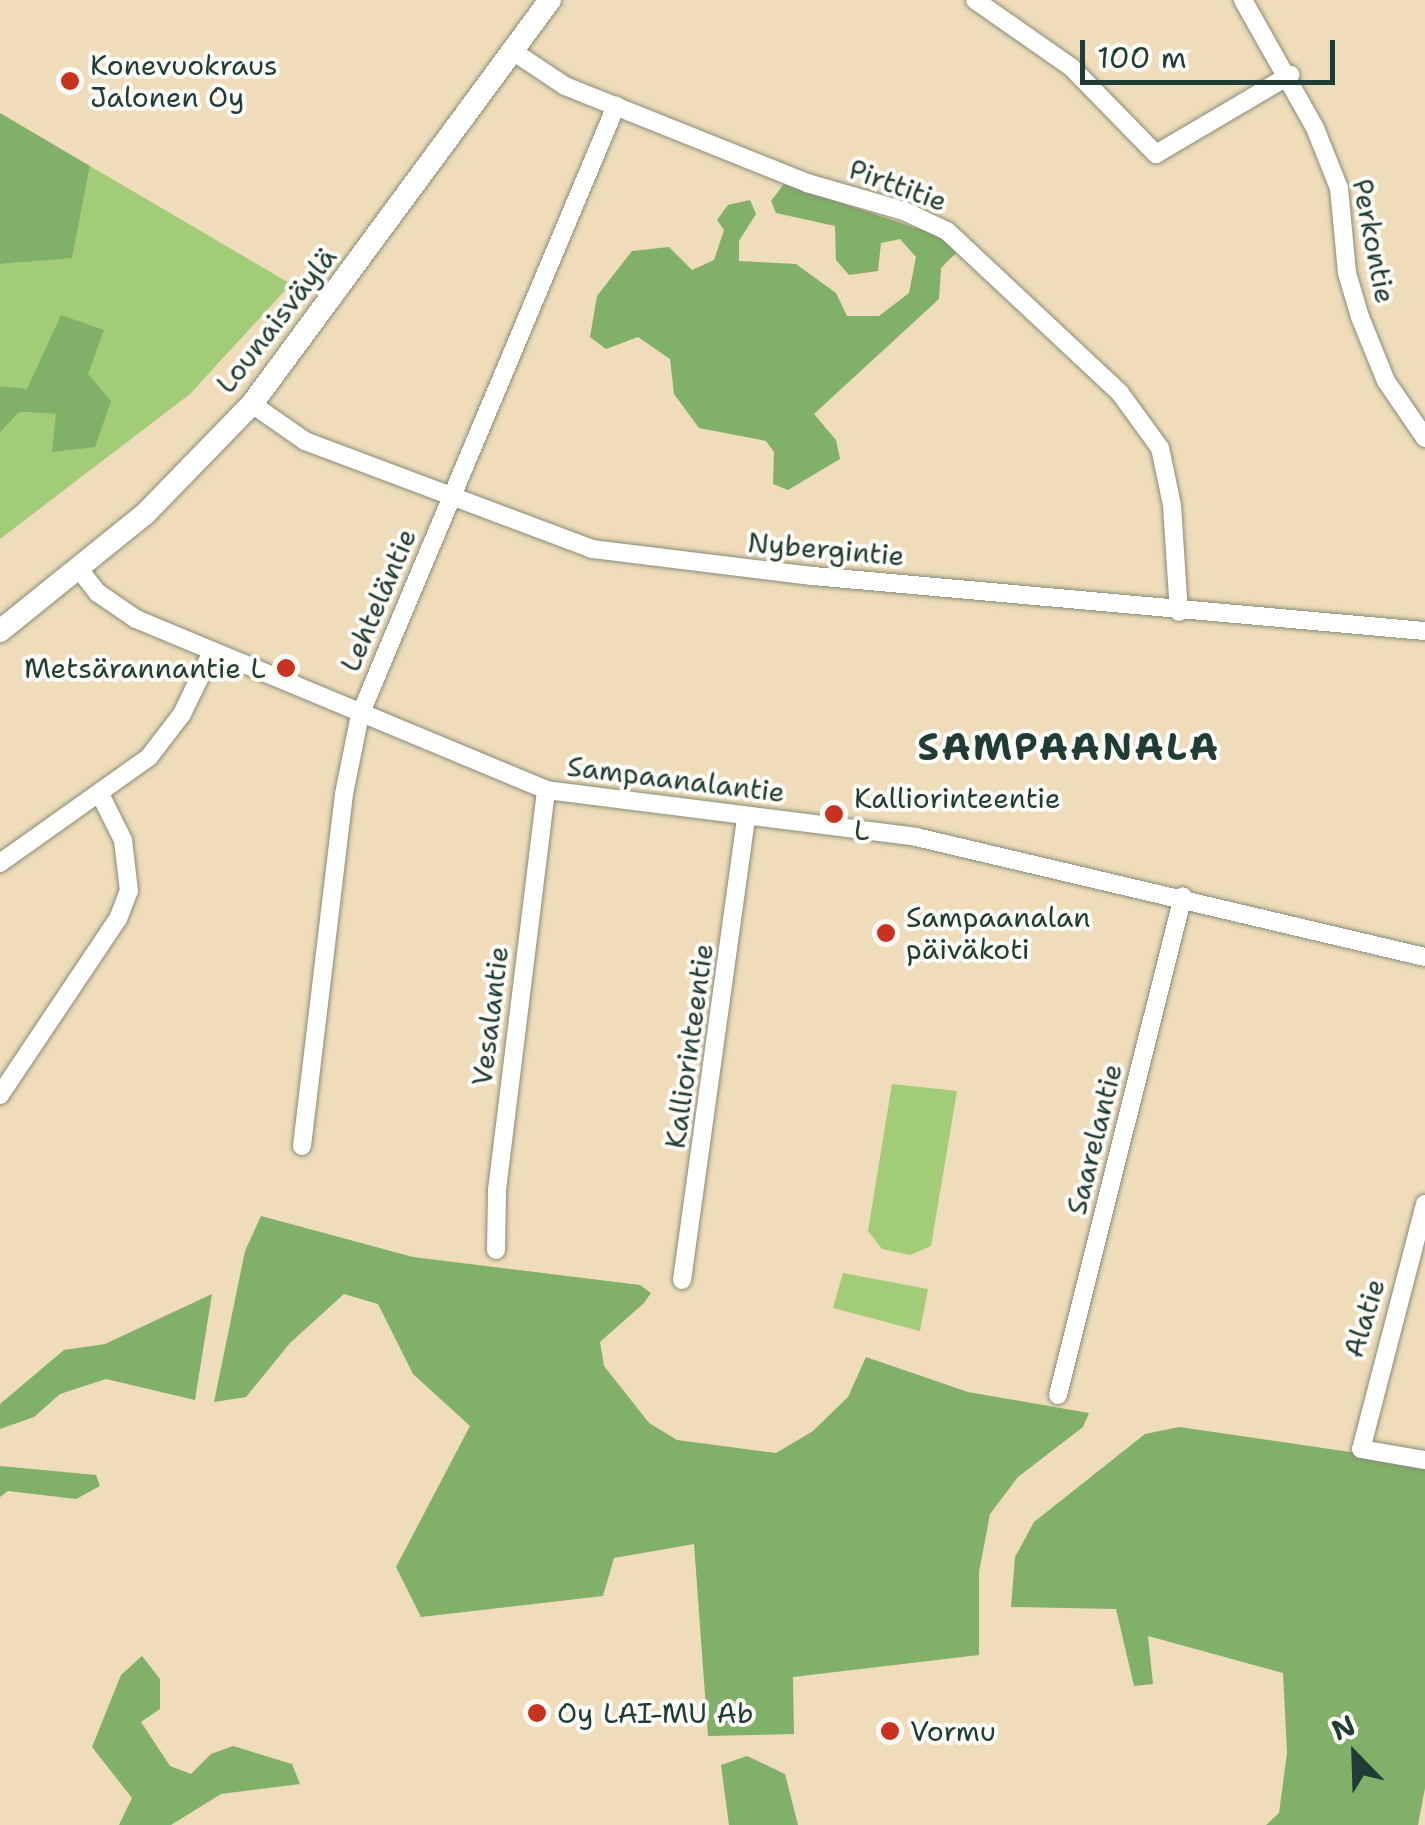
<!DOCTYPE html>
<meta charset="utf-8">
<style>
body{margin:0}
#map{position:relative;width:1425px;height:1825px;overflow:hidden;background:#eedcba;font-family:"Shantell Sans",sans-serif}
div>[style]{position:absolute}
.green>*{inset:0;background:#a2cc78}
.forest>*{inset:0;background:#81b068}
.roads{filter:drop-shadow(0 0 2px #868c77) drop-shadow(0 0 2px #868c77)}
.street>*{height:18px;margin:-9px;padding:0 9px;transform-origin:9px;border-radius:9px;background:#fff}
.secondary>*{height:22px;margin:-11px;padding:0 11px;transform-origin:11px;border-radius:11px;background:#fff}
.dots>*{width:28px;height:28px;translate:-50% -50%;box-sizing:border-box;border:5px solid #fdfcf7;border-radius:50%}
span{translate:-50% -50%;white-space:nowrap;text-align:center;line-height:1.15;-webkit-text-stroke:8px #fdfcf7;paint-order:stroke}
.poi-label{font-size:28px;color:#1f3d34}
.left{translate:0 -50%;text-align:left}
.right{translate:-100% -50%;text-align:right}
.street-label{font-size:28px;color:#1f3d34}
.district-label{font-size:38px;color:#1f3d34;font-weight:700;letter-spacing:2.5px}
.north{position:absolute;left:1305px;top:1705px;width:100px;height:100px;-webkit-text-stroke:8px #fdfcf7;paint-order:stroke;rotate:337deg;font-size:28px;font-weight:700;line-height:40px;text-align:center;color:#1f3d34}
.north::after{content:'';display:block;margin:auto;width:35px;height:45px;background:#1f3d34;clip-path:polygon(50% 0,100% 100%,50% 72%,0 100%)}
.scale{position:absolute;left:1080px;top:40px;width:255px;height:45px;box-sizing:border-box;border:5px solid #1f3d34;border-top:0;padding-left:12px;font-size:30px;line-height:35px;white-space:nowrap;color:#1f3d34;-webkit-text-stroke:8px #fdfcf7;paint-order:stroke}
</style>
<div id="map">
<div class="green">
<div style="clip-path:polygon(90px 166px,291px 284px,190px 394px,0 539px,0 433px,19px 412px,56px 414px,95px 447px,27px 390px,0 386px,0 264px,72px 257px)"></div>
<div style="clip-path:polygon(892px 1084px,957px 1091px,931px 1246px,910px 1255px,882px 1249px,868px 1231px)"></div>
<div style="clip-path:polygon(843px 1273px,928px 1289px,920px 1331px,833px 1308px)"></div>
</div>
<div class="forest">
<div style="clip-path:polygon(0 113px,90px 166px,72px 258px,0 264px)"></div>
<div style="clip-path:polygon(784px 184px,940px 236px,956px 253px,941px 268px,939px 299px,814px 414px,836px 440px,840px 459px,788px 490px,773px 484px,774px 452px,766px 441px,699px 428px,674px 394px,670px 359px,638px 337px,606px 349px,590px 337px,597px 296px,632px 251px,669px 247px,692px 270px,714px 260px,724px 230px,717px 220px,728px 205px,750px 200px,756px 214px,739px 241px,739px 261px,796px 264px,836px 293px,847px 316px,879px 316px,909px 293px,916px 257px,900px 239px,881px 243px,878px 271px,849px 275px,836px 260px,835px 226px,776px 213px,771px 201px)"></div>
<div style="clip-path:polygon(61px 315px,104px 330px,88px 374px,111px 401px,95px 447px,52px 452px,56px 414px,19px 412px,0 433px,0 386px,27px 389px)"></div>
<div style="clip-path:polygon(261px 1216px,413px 1257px,640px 1285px,651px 1293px,644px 1303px,600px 1342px,604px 1366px,649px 1423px,677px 1440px,776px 1453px,813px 1431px,848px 1397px,866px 1357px,968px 1392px,1089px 1413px,1083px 1427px,1018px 1477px,990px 1514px,979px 1572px,979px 1655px,793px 1677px,794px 1734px,708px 1736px,694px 1544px,614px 1558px,603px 1596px,421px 1617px,396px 1567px,470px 1426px,413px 1374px,378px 1304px,344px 1294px,290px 1343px,246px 1397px,214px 1402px,245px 1251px)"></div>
<div style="clip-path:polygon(212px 1294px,195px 1400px,106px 1379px,60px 1394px,34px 1417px,0 1429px,0 1404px,64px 1350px,105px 1344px)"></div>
<div style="clip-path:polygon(1179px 1427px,1425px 1463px,1425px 1788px,1418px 1825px,1266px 1825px,1279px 1813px,1287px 1753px,1283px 1673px,1148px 1636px,1153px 1684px,1134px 1686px,1116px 1609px,1011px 1607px,1015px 1557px,1034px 1522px,1145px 1434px)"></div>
<div style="clip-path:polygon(0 1466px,96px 1475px,100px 1486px,76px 1499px,8px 1491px,0 1497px)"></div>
<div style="clip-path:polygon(142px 1656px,160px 1679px,160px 1709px,141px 1722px,170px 1766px,191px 1774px,211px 1754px,233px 1746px,292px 1764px,300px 1784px,221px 1794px,171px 1825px,119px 1825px,132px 1798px,92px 1747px,121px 1675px)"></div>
<div style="clip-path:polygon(747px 1756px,785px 1774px,798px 1825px,729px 1825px,721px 1765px)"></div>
</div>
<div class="roads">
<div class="street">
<div style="left:975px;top:0;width:117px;rotate:34.9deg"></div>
<div style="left:1071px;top:67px;width:122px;rotate:45.7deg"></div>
<div style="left:1156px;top:154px;width:156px;rotate:-30.5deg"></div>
<div style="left:1243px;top:0;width:147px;rotate:60.6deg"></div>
<div style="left:1315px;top:128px;width:65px;rotate:68.2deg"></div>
<div style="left:1339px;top:188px;width:85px;rotate:84.6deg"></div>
<div style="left:1347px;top:273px;width:46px;rotate:73.5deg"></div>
<div style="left:1360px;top:317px;width:69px;rotate:67.9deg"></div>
<div style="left:1386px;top:381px;width:69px;rotate:55.6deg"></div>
<div style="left:511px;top:50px;width:65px;rotate:33.7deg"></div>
<div style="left:565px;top:86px;width:261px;rotate:21.8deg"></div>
<div style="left:807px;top:183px;width:101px;rotate:16.1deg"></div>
<div style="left:904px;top:211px;width:47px;rotate:24.9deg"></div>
<div style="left:947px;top:231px;width:237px;rotate:43.1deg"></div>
<div style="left:1120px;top:393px;width:68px;rotate:54deg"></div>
<div style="left:1160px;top:448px;width:58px;rotate:78.1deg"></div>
<div style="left:1172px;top:505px;width:107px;rotate:86.3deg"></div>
<div style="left:252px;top:404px;width:65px;rotate:34.9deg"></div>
<div style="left:305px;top:441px;width:307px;rotate:20.6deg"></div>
<div style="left:592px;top:549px;width:223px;rotate:7deg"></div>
<div style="left:813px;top:576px;width:614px;rotate:5.14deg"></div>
<div style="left:79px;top:569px;width:31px;rotate:52deg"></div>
<div style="left:98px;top:593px;width:46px;rotate:34.4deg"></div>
<div style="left:136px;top:619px;width:444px;rotate:22.6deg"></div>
<div style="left:546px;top:790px;width:373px;rotate:7.2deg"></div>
<div style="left:916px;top:837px;width:523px;rotate:13.27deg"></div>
<div style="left:0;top:863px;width:183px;rotate:-35.4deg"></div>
<div style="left:149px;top:757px;width:54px;rotate:-52.5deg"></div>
<div style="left:182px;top:714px;width:69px;rotate:-64.2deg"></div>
<div style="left:0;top:1095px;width:212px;rotate:-56.2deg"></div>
<div style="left:118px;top:919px;width:30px;rotate:-69deg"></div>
<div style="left:129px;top:891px;width:51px;rotate:-96.7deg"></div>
<div style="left:123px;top:840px;width:51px;rotate:-116.6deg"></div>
<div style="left:302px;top:1146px;width:354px;rotate:-83.2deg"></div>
<div style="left:344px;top:794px;width:81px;rotate:-78.6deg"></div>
<div style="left:360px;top:715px;width:661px;rotate:-67.2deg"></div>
<div style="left:1425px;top:1204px;width:253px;rotate:104.6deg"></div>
<div style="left:1361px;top:1449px;width:65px;rotate:9.8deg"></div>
<div style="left:496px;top:1250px;width:60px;rotate:-89deg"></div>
<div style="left:497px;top:1190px;width:403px;rotate:-83deg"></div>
<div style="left:682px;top:1280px;width:466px;rotate:-82.1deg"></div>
<div style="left:1058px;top:1395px;width:514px;rotate:-75.94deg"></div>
</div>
<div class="secondary">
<div style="left:0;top:631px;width:186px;rotate:-38.9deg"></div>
<div style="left:145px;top:514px;width:153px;rotate:-45.8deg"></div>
<div style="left:252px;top:404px;width:502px;rotate:-53.59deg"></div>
</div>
</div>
<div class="dots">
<div style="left:70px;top:81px;background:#c8321e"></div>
<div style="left:286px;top:668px;background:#c8321e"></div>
<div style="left:834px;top:814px;background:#c8321e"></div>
<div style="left:886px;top:933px;background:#c8321e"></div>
<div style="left:537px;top:1713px;background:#c8321e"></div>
<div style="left:890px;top:1731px;background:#c8321e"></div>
</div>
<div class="poi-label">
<span class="left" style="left:90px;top:81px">Konevuokraus<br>Jalonen Oy</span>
<span class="right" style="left:266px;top:668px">Metsärannantie L</span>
<span class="left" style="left:854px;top:814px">Kalliorinteentie<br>L</span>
<span class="left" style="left:906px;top:933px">Sampaanalan<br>päiväkoti</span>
<span class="left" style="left:557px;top:1713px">Oy LAI-MU Ab</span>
<span class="left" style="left:910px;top:1731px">Vormu</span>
</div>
<div class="street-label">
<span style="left:898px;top:185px;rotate:20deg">Pirttitie</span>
<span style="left:1374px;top:241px;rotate:79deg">Perkontie</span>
<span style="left:276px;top:320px;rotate:-52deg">Lounaisväylä</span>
<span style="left:826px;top:549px;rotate:5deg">Nybergintie</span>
<span style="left:378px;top:600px;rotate:-67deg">Lehteläntie</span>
<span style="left:676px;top:779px;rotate:7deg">Sampaanalantie</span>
<span style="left:490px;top:1016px;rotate:-83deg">Vesalantie</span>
<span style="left:689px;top:1046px;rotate:-82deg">Kalliorinteentie</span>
<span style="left:1094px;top:1139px;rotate:-76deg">Saarelantie</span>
<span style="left:1364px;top:1318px;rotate:-73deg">Alatie</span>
</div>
<div class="district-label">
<span style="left:1069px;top:747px">SAMPAANALA</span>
</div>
<div class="north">N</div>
<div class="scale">100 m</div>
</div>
